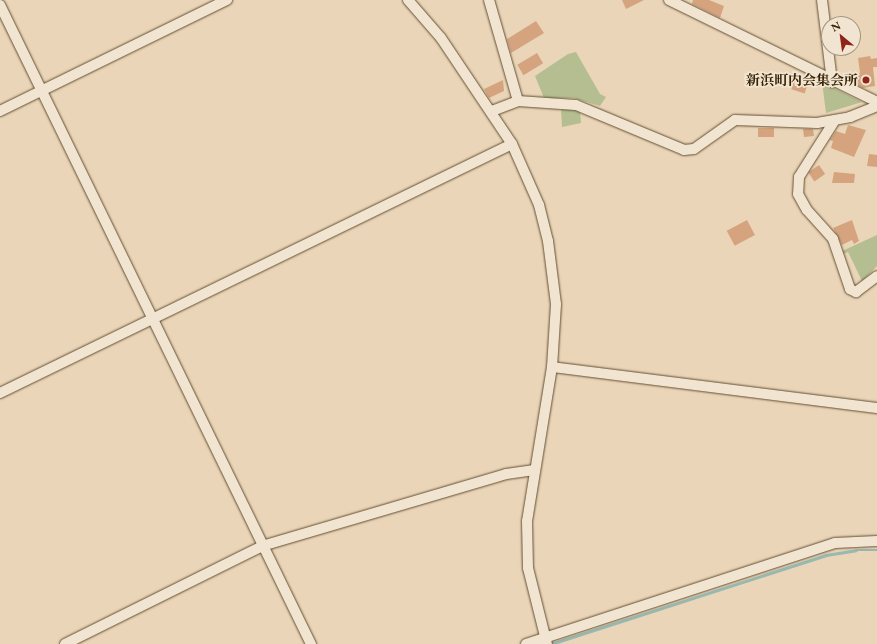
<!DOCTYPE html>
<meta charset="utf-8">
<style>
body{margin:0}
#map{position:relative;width:877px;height:644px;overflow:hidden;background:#ead5b8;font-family:"EB Garamond","Noto Serif JP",serif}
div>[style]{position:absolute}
.green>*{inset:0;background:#b4be91}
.stream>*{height:2.5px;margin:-1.25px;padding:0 1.25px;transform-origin:1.25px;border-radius:1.25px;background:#98b9b0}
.building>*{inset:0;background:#d5a47f;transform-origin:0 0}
.roads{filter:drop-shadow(0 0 1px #634f31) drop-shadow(0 0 1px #634f31)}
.minor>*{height:10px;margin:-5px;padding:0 5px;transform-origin:5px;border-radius:5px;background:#f1e4d1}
.dots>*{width:11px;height:11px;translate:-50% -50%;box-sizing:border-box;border:2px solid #f1e4d1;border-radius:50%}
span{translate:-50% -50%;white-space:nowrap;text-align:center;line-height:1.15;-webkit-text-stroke:3.5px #f1e4d1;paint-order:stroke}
.poi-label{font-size:14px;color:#362204;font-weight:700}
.right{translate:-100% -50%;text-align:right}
.north{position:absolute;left:821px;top:16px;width:40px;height:40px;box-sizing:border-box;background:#f1e4d1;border:1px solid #a6967f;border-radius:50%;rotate:331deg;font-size:11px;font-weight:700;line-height:16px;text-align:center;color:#362204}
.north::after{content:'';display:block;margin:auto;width:14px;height:18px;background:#8f2418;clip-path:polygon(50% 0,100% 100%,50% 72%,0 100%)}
</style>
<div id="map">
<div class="green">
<div style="clip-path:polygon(576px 52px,600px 94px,606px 97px,600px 106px,573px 98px,544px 98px,535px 76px,568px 54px)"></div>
<div style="clip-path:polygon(822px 82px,862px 102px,826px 113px)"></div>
<div style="clip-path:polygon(561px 109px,580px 111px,581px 123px,562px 127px)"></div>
<div style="clip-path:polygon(877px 235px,877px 266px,862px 281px,848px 252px,841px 255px,840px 252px)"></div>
</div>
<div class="stream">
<div style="left:551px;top:644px;width:289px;rotate:-17.9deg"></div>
<div style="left:826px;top:555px;width:30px;rotate:-9deg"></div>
<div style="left:856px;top:550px;width:21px"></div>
</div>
<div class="building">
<div style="clip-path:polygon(622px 0,644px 0,626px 9px)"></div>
<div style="clip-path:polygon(693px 0,709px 0,724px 6px,720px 18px,692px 4px)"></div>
<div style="clip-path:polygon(536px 21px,544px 33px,511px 53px,507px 39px)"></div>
<div style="left:537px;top:53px;width:12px;height:23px;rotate:59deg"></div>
<div style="clip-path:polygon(870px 56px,871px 59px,877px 58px,877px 67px,873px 67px,875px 86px,863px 88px,857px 85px,856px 74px,860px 73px,858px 58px)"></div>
<div style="left:796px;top:74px;width:14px;height:16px;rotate:17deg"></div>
<div style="clip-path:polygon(503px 80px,504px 91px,489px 98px,484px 89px)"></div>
<div style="clip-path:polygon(848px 125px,866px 130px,854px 157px,831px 148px,833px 141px,830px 140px,836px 131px,845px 134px)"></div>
<div style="left:758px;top:128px;width:16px;height:9px"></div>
<div style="clip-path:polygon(803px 129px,813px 129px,814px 136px,804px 137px)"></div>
<div style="clip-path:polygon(869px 154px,877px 155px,877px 167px,867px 166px)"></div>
<div style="left:819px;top:165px;width:11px;height:13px;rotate:56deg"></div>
<div style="clip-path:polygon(834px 172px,855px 174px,854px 183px,832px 183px)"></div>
<div style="left:747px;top:220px;width:17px;height:23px;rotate:62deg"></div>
<div style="clip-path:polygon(852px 220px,859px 241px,854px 244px,852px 240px,842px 245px,833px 228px)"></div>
</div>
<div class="roads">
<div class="minor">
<div style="left:408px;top:0;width:50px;rotate:49deg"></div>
<div style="left:441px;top:38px;width:128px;rotate:56.2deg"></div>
<div style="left:512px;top:144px;width:67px;rotate:66.1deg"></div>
<div style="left:539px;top:205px;width:37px;rotate:76deg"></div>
<div style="left:548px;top:241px;width:64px;rotate:82.8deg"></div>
<div style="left:556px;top:304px;width:63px;rotate:93.6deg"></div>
<div style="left:552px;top:367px;width:156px;rotate:99.2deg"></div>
<div style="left:527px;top:521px;width:47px;rotate:88.8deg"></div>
<div style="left:528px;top:568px;width:78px;rotate:76deg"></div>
<div style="left:489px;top:0;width:105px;rotate:74deg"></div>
<div style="left:669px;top:0;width:232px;rotate:26.1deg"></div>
<div style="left:822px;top:0;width:83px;rotate:83deg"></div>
<div style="left:0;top:5px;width:711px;rotate:64.05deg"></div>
<div style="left:0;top:111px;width:253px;rotate:-26.1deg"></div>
<div style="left:492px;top:111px;width:28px;rotate:-21deg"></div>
<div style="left:518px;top:101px;width:58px;rotate:3.9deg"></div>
<div style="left:576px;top:105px;width:117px;rotate:22.6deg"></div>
<div style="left:684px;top:150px;width:10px;rotate:-6deg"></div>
<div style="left:694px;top:149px;width:50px;rotate:-35.3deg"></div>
<div style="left:735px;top:120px;width:82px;rotate:2.1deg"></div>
<div style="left:817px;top:123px;width:34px;rotate:-10deg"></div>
<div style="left:850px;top:117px;width:29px;rotate:-22deg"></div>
<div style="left:835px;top:120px;width:67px;rotate:122.3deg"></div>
<div style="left:799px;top:177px;width:17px;rotate:93deg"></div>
<div style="left:798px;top:194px;width:18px;rotate:61deg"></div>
<div style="left:807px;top:210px;width:39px;rotate:48deg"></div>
<div style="left:833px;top:239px;width:53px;rotate:71.2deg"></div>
<div style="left:850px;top:289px;width:7px;rotate:27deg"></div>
<div style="left:856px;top:292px;width:26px;rotate:-37deg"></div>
<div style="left:552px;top:367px;width:328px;rotate:7.2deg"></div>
<div style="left:0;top:393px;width:569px;rotate:-25.93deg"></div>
<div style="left:65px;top:644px;width:220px;rotate:-26.4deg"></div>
<div style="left:262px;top:546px;width:254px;rotate:-16.4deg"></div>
<div style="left:506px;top:474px;width:29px;rotate:-8deg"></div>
<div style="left:526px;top:644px;width:325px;rotate:-18.1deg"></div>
<div style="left:835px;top:543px;width:42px;rotate:-2.7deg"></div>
</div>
</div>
<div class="dots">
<div style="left:866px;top:80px;background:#8f2418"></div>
</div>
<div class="poi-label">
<span class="right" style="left:858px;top:80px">新浜町内会集会所</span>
</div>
<div class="north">N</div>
</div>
